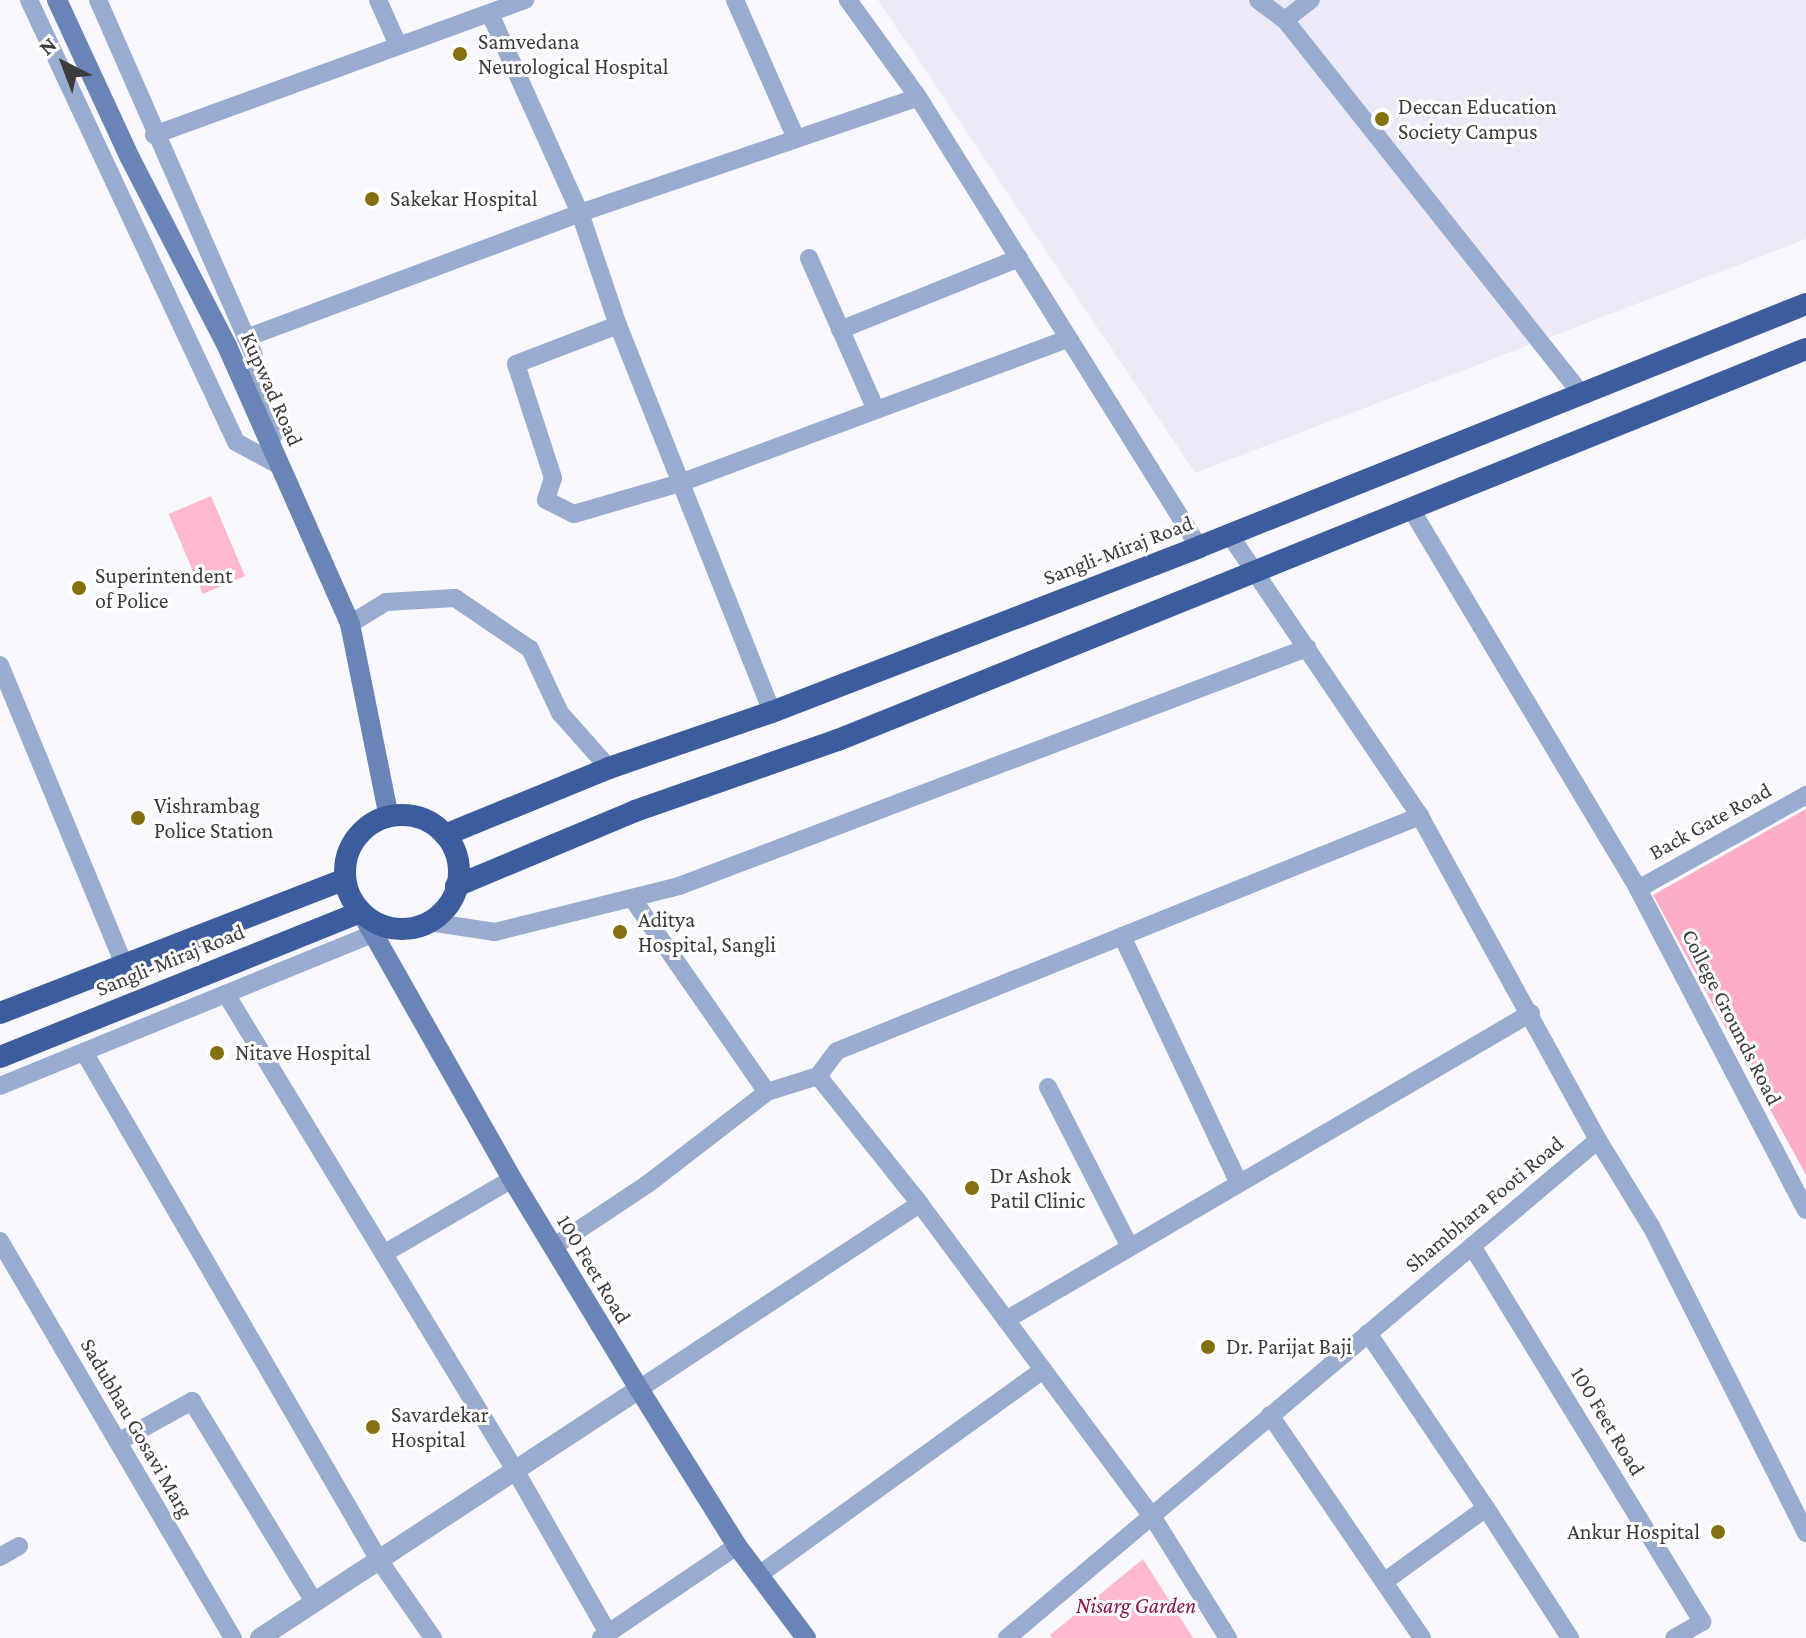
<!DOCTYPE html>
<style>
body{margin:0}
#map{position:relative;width:1806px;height:1638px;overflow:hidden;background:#f9f8fe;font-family:"Crimson Pro",serif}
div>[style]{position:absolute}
.built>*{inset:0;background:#edeaf8}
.green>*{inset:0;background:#ffb9ce;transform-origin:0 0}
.forest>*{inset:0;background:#fdaec6}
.minor>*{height:18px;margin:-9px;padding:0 9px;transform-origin:9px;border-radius:9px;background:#99abce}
.tertiary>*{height:20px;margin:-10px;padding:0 10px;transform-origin:10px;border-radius:10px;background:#99abce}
.secondary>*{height:20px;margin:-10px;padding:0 10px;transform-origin:10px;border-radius:10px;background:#6b84b7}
.trunk>*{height:22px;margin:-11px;padding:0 11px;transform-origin:11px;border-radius:11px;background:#3c5c9d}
.trunk>.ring{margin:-11px;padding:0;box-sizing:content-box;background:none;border:22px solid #3c5c9d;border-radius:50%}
.dots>*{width:22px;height:22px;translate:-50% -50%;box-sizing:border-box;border:4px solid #fff;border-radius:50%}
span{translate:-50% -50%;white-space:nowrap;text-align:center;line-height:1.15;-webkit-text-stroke:6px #fff;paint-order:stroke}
.poi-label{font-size:22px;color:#3c3c3e}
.left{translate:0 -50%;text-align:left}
.right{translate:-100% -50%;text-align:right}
.street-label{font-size:22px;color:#3c3c3e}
.park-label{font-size:22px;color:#87164a;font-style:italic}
.north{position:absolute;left:24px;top:24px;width:80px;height:80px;-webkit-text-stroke:6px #fff;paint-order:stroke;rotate:318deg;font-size:22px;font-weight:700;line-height:32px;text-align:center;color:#3c3c3e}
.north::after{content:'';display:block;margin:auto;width:28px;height:36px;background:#3c3c3e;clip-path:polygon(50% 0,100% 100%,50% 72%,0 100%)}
</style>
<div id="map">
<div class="built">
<div style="clip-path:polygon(878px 0,1806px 0,1806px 239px,1195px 473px)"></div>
</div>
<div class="green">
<div style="left:211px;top:496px;width:87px;height:46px;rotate:67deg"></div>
<div style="clip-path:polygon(1143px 1559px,1193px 1638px,1052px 1638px,1050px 1635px)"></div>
</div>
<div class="forest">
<div style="clip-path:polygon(1806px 809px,1806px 1175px,1653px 895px)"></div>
</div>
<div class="minor">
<div style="left:29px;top:0;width:488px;rotate:64.9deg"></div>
<div style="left:236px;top:442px;width:50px;rotate:28.6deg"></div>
<div style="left:98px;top:0;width:386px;rotate:66.3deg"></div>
<div style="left:253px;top:353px;width:86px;rotate:76.6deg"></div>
<div style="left:378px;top:0;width:49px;rotate:66deg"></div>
<div style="left:735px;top:0;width:149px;rotate:66.2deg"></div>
<div style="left:1258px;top:0;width:34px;rotate:37deg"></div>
<div style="left:1285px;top:20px;width:477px;rotate:51.6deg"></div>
<div style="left:491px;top:16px;width:216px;rotate:65.7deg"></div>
<div style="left:580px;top:213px;width:118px;rotate:71.3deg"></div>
<div style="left:618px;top:325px;width:417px;rotate:68.3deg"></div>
<div style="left:1285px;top:20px;width:33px;rotate:-38deg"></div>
<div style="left:918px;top:97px;width:531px;rotate:58.02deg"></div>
<div style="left:154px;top:135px;width:395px;rotate:-20deg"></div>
<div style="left:809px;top:258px;width:166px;rotate:66.2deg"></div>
<div style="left:618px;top:325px;width:109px;rotate:159.1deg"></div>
<div style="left:516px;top:364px;width:120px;rotate:72deg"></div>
<div style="left:553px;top:478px;width:23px;rotate:108deg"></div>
<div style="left:546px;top:500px;width:31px;rotate:27deg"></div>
<div style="left:574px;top:514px;width:110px;rotate:-16.3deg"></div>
<div style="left:680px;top:483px;width:415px;rotate:-20.4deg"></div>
<div style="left:840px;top:330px;width:193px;rotate:-21.9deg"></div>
<div style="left:246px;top:338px;width:357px;rotate:-20.5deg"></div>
<div style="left:580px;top:213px;width:357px;rotate:-18.9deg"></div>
<div style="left:918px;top:97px;width:120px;rotate:-125.8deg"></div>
<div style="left:1411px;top:509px;width:443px;rotate:59.1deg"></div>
<div style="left:1638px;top:889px;width:362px;rotate:62.4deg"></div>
<div style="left:350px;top:624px;width:42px;rotate:-31.4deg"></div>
<div style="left:386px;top:602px;width:69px;rotate:-3.3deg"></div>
<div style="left:455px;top:598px;width:91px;rotate:34.2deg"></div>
<div style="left:530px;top:649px;width:71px;rotate:64.9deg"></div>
<div style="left:560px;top:713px;width:74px;rotate:48.3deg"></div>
<div style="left:0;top:665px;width:324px;rotate:67.5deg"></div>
<div style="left:1638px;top:889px;width:193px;rotate:-29.2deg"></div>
<div style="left:632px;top:898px;width:236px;rotate:55.2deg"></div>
<div style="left:767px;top:1092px;width:53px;rotate:-17.4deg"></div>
<div style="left:818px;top:1076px;width:164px;rotate:51.4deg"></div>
<div style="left:429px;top:922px;width:67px;rotate:8.6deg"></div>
<div style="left:495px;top:932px;width:190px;rotate:-14deg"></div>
<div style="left:679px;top:886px;width:672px;rotate:-20.76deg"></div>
<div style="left:1122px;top:936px;width:273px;rotate:64.7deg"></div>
<div style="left:226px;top:994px;width:557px;rotate:58.74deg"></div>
<div style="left:515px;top:1470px;width:188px;rotate:60.3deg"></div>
<div style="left:84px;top:1052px;width:587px;rotate:59.86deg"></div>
<div style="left:379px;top:1560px;width:95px;rotate:55.3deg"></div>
<div style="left:818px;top:1076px;width:31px;rotate:-53deg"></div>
<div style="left:837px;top:1051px;width:629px;rotate:-21.95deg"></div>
<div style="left:0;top:1086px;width:403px;rotate:-22.2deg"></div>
<div style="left:1048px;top:1087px;width:180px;rotate:62.9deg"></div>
<div style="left:1598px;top:1140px;width:103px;rotate:58.5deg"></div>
<div style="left:1652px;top:1228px;width:342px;rotate:63.2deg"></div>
<div style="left:0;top:1241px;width:460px;rotate:59.6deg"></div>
<div style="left:1472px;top:1246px;width:441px;rotate:58.5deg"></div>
<div style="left:1702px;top:1622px;width:32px;rotate:150deg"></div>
<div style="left:553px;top:1247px;width:115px;rotate:-33.7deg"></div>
<div style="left:649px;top:1183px;width:149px;rotate:-37.6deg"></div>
<div style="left:385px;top:1253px;width:147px;rotate:-30.2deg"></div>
<div style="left:1006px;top:1320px;width:608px;rotate:-30.32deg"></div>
<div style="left:1368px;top:1333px;width:211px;rotate:56deg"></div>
<div style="left:1486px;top:1508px;width:125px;rotate:144.1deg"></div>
<div style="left:639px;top:1389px;width:336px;rotate:-33.4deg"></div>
<div style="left:920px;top:1204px;width:389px;rotate:53.4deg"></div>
<div style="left:1152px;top:1516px;width:144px;rotate:58.1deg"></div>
<div style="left:1270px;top:1415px;width:270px;rotate:55.7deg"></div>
<div style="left:118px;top:1442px;width:85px;rotate:-29deg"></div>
<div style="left:192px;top:1401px;width:235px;rotate:58.7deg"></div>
<div style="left:1486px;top:1508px;width:155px;rotate:57.1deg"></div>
<div style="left:0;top:1557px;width:22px;rotate:-30deg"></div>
<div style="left:760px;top:1574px;width:349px;rotate:-35.8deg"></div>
<div style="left:601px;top:1638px;width:164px;rotate:-34.1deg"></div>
<div style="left:1007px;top:1638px;width:773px;rotate:-40.12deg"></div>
<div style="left:1598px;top:1140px;width:370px;rotate:-118.8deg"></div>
<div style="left:1420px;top:816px;width:339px;rotate:-124.1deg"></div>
</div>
<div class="tertiary">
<div style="left:260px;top:1638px;width:453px;rotate:-33.3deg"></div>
</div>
<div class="secondary">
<div style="left:57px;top:0;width:174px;rotate:65.2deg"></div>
<div style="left:130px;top:158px;width:212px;rotate:62.7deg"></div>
<div style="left:227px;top:346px;width:304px;rotate:66.1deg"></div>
<div style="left:350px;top:624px;width:197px;rotate:78.6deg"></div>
<div style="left:361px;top:912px;width:307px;rotate:60.5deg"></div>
<div style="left:512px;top:1179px;width:245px;rotate:58.8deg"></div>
<div style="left:639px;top:1389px;width:185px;rotate:58deg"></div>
<div style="left:737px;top:1546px;width:115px;rotate:53.1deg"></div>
</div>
<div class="trunk">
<div class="ring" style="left:345px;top:815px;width:92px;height:92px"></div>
<div style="left:445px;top:835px;width:177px;rotate:-22.2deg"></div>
<div style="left:609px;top:768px;width:172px;rotate:-19deg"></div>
<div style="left:772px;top:712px;width:458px;rotate:-21.1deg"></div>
<div style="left:1199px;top:547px;width:654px;rotate:-21.82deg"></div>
<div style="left:456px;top:886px;width:194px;rotate:-22.7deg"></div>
<div style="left:635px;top:811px;width:215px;rotate:-19.3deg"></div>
<div style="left:838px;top:740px;width:1044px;rotate:-22deg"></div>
<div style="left:0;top:1013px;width:370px;rotate:-21.2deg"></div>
<div style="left:0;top:1057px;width:389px;rotate:-21.9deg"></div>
</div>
<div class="dots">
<div style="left:460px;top:54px;background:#857010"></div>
<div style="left:1382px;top:119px;background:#857010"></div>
<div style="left:372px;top:199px;background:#857010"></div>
<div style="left:79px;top:588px;background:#857010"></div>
<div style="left:138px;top:818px;background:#857010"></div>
<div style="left:620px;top:932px;background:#857010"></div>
<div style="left:217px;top:1053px;background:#857010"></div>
<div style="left:972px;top:1188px;background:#857010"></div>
<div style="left:1208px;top:1347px;background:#857010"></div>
<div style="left:373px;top:1427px;background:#857010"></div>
<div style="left:1718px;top:1532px;background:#857010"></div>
</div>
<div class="poi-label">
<span class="left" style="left:478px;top:54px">Samvedana<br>Neurological Hospital</span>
<span class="left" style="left:1398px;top:119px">Deccan Education<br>Society Campus</span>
<span class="left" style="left:390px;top:199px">Sakekar Hospital</span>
<span class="left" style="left:95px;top:588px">Superintendent<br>of Police</span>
<span class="left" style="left:154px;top:818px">Vishrambag<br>Police Station</span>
<span class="left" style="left:638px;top:932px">Aditya<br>Hospital, Sangli</span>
<span class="left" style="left:235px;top:1053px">Nitave Hospital</span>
<span class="left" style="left:990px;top:1188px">Dr Ashok<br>Patil Clinic</span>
<span class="left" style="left:1226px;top:1347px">Dr. Parijat Baji</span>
<span class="left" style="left:391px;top:1427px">Savardekar<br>Hospital</span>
<span class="right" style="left:1700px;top:1532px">Ankur Hospital</span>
</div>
<div class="street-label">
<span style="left:272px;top:389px;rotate:66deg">Kupwad Road</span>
<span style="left:1118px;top:550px;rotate:-21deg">Sangli-Miraj Road</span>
<span style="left:1710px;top:821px;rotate:-29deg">Back Gate Road</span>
<span style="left:170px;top:960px;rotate:-22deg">Sangli-Miraj Road</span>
<span style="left:1732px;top:1017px;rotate:63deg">College Grounds Road</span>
<span style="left:1484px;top:1204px;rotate:-40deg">Shambhara Footi Road</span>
<span style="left:594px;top:1269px;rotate:59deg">100 Feet Road</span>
<span style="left:1608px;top:1421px;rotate:59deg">100 Feet Road</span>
<span style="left:137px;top:1428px;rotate:60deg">Sadubhau Gosavi Marg</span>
</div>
<div class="park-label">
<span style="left:1136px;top:1606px">Nisarg Garden</span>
</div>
<div class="north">N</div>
</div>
